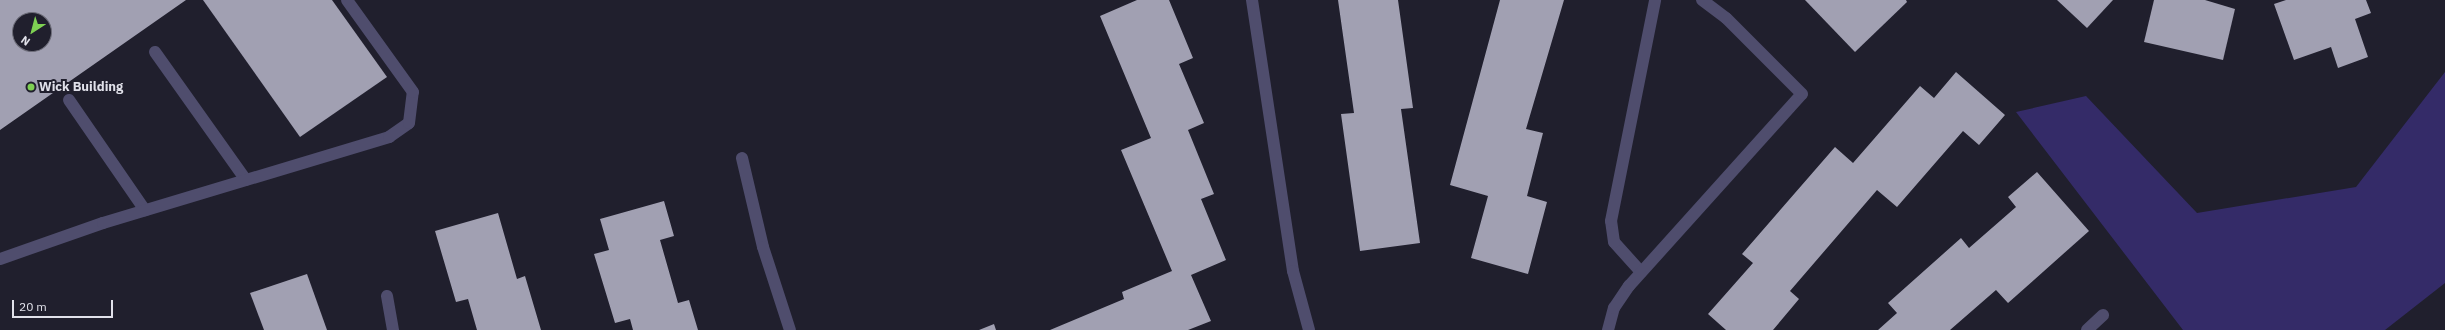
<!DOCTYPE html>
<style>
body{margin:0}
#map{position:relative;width:2445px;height:330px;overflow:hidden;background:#201f2d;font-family:"IBM Plex Sans",sans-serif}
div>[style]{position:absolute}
.green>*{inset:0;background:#342b68}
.building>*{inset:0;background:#a1a0b2}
.minor>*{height:12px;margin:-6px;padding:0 6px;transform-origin:6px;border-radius:6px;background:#4f4d6d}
.dots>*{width:11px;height:11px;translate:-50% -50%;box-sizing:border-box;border:2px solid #201f2d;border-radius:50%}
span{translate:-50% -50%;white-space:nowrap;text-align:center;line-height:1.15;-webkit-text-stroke:4px #201f2d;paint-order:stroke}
.poi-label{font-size:13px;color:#e1e1ea;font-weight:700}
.left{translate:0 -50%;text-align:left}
.north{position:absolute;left:12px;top:12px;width:40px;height:40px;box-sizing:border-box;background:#201f2d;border:1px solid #6d6d79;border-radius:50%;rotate:216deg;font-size:11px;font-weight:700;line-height:16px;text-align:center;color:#e1e1ea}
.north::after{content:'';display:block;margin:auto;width:14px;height:18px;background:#7ed053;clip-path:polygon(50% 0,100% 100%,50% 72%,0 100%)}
.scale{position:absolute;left:12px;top:300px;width:101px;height:18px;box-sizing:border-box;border:2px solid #e1e1ea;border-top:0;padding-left:5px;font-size:12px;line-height:14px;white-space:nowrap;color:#e1e1ea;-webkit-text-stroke:3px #201f2d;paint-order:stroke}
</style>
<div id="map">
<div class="green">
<div style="clip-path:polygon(2445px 72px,2445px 283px,2385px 330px,2183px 330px,2016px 112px,2086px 96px,2197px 213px,2356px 187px)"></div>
</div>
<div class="building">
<div style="clip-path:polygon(evenodd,0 0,186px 0,0 130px,0 0,20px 20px,44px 20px,44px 44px,20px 44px,20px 20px)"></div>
<div style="clip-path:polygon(203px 0,332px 0,387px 77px,300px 137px)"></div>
<div style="clip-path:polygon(1137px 0,1169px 0,1193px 58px,1179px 64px,1204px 123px,1188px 130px,1214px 194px,1201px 199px,1226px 260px,1191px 275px,1211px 321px,1188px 330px,1050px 330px,1124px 299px,1122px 292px,1172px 271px,1121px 150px,1151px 138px,1100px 16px)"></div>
<div style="clip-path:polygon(1338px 0,1398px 0,1413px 108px,1401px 109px,1420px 243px,1360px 251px,1341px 114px,1354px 113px)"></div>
<div style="clip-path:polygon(1500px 0,1564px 0,1526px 129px,1543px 133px,1527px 196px,1547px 202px,1528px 274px,1471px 258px,1488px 196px,1450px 185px)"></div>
<div style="clip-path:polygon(1805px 0,1906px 0,1907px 2px,1855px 52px)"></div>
<div style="clip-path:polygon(2057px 0,2113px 0,2087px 28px)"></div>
<div style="clip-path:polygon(2154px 0,2205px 0,2235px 9px,2223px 60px,2144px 42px)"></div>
<div style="clip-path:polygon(2286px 0,2366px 0,2371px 13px,2355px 19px,2368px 57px,2338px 68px,2331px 47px,2294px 60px,2274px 4px)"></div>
<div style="clip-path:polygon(1956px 72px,2005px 115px,1979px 145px,1963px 131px,1897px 207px,1877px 190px,1790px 291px,1799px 299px,1773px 330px,1726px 330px,1708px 314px,1753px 263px,1742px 254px,1835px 147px,1853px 163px,1920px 86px,1934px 98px)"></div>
<div style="clip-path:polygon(2037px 172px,2089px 231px,2008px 303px,1996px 290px,1950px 330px,1878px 330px,1897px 313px,1888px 303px,1961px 238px,1969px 248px,2016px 207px,2008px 197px)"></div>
<div style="clip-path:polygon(664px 201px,674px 236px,660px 240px,678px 303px,689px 300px,698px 330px,633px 330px,630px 319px,615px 323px,594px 254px,609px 250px,600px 219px)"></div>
<div style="clip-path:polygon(498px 213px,517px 279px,525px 276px,541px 330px,477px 330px,468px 299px,456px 302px,435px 231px)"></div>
<div style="clip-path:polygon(307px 274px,327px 330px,264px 330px,250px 293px)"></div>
<div style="clip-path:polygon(994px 324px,996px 330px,979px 330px)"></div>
</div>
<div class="minor">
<div style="left:1252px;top:0;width:274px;rotate:81.4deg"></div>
<div style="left:1293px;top:271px;width:61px;rotate:74.8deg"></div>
<div style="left:155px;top:52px;width:157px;rotate:54.6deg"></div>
<div style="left:69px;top:100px;width:134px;rotate:55.4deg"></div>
<div style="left:742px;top:158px;width:91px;rotate:76.7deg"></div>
<div style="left:763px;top:247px;width:87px;rotate:72deg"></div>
<div style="left:0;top:259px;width:109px;rotate:-19.3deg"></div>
<div style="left:103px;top:223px;width:299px;rotate:-16.7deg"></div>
<div style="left:389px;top:137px;width:24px;rotate:-35deg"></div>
<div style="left:409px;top:123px;width:31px;rotate:-83deg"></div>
<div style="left:413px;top:92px;width:113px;rotate:-125.7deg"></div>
<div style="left:1641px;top:272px;width:40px;rotate:-132deg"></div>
<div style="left:1614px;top:242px;width:21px;rotate:-98deg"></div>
<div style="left:1611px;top:221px;width:225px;rotate:-78.7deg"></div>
<div style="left:387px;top:296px;width:35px;rotate:80deg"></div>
<div style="left:1608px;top:330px;width:23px;rotate:-75deg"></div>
<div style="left:1614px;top:308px;width:27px;rotate:-56deg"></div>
<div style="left:1629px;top:286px;width:258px;rotate:-48deg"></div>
<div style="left:1802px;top:94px;width:107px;rotate:-135deg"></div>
<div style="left:1726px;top:18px;width:30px;rotate:-143deg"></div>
<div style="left:2087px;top:330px;width:22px;rotate:-43deg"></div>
</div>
<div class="dots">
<div style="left:31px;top:87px;background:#7ed053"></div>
</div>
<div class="poi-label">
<span class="left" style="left:39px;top:87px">Wick Building</span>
</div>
<div class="north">N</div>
<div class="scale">20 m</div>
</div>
